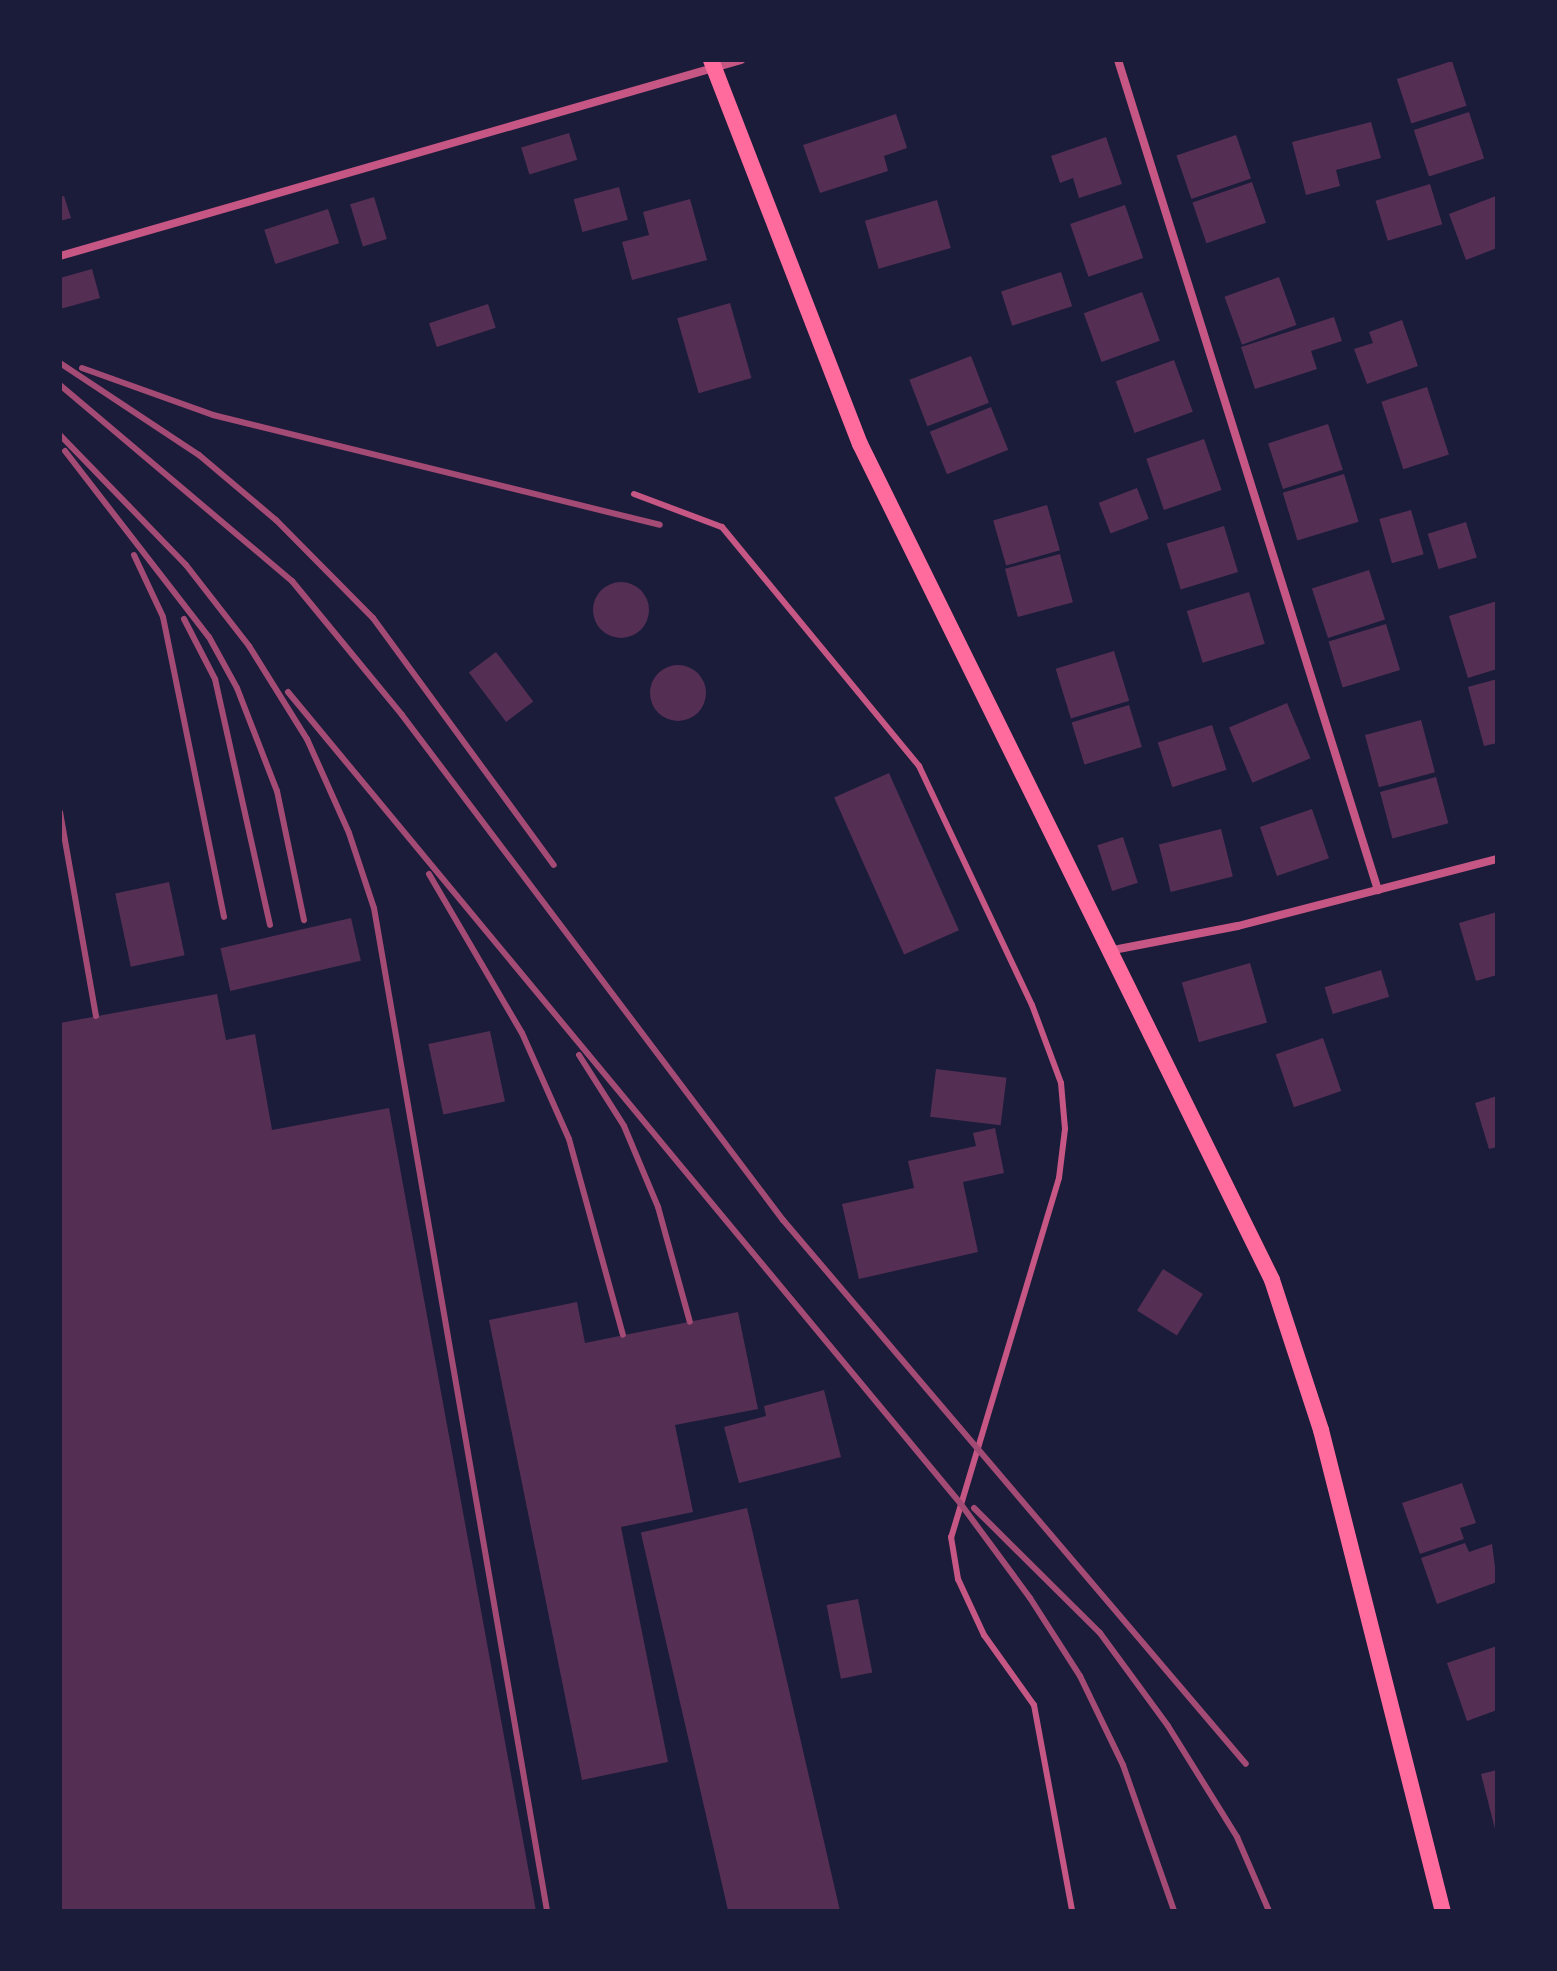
<!DOCTYPE html>
<style>
body{margin:0}
#map{position:relative;width:1557px;height:1971px;overflow:hidden;background:#1b1b3a;font-family:Montserrat,sans-serif}
div>[style]{position:absolute}
.building>*{inset:0;background:#542f53;transform-origin:0 0}
.round{border-radius:50%}
.service>*{height:6px;margin:-3px;padding:0 3px;transform-origin:3px;border-radius:3px;background:#c65784}
.minor>*{height:8px;margin:-4px;padding:0 4px;transform-origin:4px;border-radius:4px;background:#c65784}
.secondary>*{height:16px;margin:-8px;padding:0 8px;transform-origin:8px;border-radius:8px;background:#ff6b9d}
.rail>*{height:6px;margin:-3px;padding:0 3px;transform-origin:3px;border-radius:3px;background:#a44b75}
span{translate:-50% -50%;white-space:nowrap;text-align:center;line-height:1.15;-webkit-text-stroke:6px #1b1b3a;paint-order:stroke}
.frame{position:absolute;inset:0;border:62px solid #1b1b3a;pointer-events:none}
</style>
<div id="map">
<div class="building">
<div style="left:1452px;top:61px;width:47px;height:58px;rotate:72deg"></div>
<div style="left:1469px;top:112px;width:49px;height:58px;rotate:72deg"></div>
<div style="clip-path:polygon(896px 114px,907px 148px,884px 156px,888px 171px,820px 193px,803px 145px)"></div>
<div style="clip-path:polygon(1371px 122px,1381px 158px,1336px 170px,1340px 186px,1306px 195px,1292px 142px)"></div>
<div style="left:569px;top:133px;width:28px;height:50px;rotate:73deg"></div>
<div style="left:1236px;top:135px;width:46px;height:63px;rotate:71deg"></div>
<div style="clip-path:polygon(1106px 137px,1122px 184px,1079px 198px,1073px 178px,1060px 183px,1051px 156px)"></div>
<div style="left:1252px;top:182px;width:43px;height:63px;rotate:71deg"></div>
<div style="left:1430px;top:184px;width:42px;height:57px;rotate:73deg"></div>
<div style="left:619px;top:187px;width:34px;height:47px;rotate:75deg"></div>
<div style="clip-path:polygon(64px 196px,71px 218px,60px 221px,60px 197px)"></div>
<div style="clip-path:polygon(1496px 196px,1497px 248px,1466px 260px,1449px 214px)"></div>
<div style="left:374px;top:197px;width:44px;height:25px;rotate:73deg"></div>
<div style="clip-path:polygon(690px 199px,707px 260px,632px 280px,622px 242px,649px 235px,643px 212px)"></div>
<div style="left:937px;top:200px;width:50px;height:75px;rotate:74deg"></div>
<div style="left:1125px;top:205px;width:56px;height:58px;rotate:71deg"></div>
<div style="left:328px;top:209px;width:36px;height:67px;rotate:72deg"></div>
<div style="clip-path:polygon(92px 269px,100px 298px,60px 309px,60px 278px)"></div>
<div style="left:1061px;top:272px;width:36px;height:63px;rotate:72deg"></div>
<div style="left:1279px;top:277px;width:51px;height:58px;rotate:70deg"></div>
<div style="left:1142px;top:292px;width:52px;height:62px;rotate:70deg"></div>
<div style="left:730px;top:303px;width:78px;height:55px;rotate:74deg"></div>
<div style="left:488px;top:304px;width:25px;height:62px;rotate:72deg"></div>
<div style="clip-path:polygon(1334px 317px,1342px 341px,1311px 351px,1317px 369px,1255px 389px,1241px 347px)"></div>
<div style="clip-path:polygon(1402px 320px,1418px 366px,1367px 384px,1354px 349px,1373px 343px,1369px 332px)"></div>
<div style="left:971px;top:356px;width:50px;height:66px;rotate:69deg"></div>
<div style="left:1174px;top:360px;width:55px;height:62px;rotate:70deg"></div>
<div style="left:1427px;top:387px;width:71px;height:48px;rotate:72deg"></div>
<div style="left:991px;top:407px;width:46px;height:66px;rotate:68deg"></div>
<div style="left:1328px;top:424px;width:48px;height:63px;rotate:72deg"></div>
<div style="left:1204px;top:439px;width:54px;height:61px;rotate:71deg"></div>
<div style="left:1344px;top:474px;width:50px;height:64px;rotate:73deg"></div>
<div style="left:1137px;top:488px;width:33px;height:41px;rotate:69deg"></div>
<div style="left:1047px;top:505px;width:47px;height:56px;rotate:74deg"></div>
<div style="left:1411px;top:510px;width:46px;height:33px;rotate:74deg"></div>
<div style="left:1466px;top:522px;width:37px;height:40px;rotate:73deg"></div>
<div style="left:1224px;top:526px;width:48px;height:60px;rotate:73deg"></div>
<div style="left:1060px;top:554px;width:50px;height:57px;rotate:75deg"></div>
<div style="left:1369px;top:570px;width:52px;height:60px;rotate:72deg"></div>
<div class="round" style="left:593px;top:582px;width:56px;height:56px"></div>
<div style="left:1249px;top:592px;width:54px;height:65px;rotate:73deg"></div>
<div style="clip-path:polygon(1497px 601px,1497px 669px,1468px 678px,1449px 616px)"></div>
<div style="left:1386px;top:624px;width:48px;height:60px;rotate:73deg"></div>
<div style="left:1114px;top:651px;width:52px;height:61px;rotate:73deg"></div>
<div style="left:496px;top:652px;width:62px;height:34px;rotate:53deg"></div>
<div class="round" style="left:650px;top:665px;width:56px;height:56px"></div>
<div style="clip-path:polygon(1497px 679px,1497px 743px,1484px 746px,1468px 687px)"></div>
<div style="left:1287px;top:703px;width:60px;height:63px;rotate:67deg"></div>
<div style="left:1129px;top:705px;width:44px;height:60px;rotate:73deg"></div>
<div style="left:1421px;top:720px;width:54px;height:58px;rotate:75deg"></div>
<div style="left:1212px;top:725px;width:47px;height:57px;rotate:72deg"></div>
<div style="left:889px;top:773px;width:172px;height:60px;rotate:66deg"></div>
<div style="left:1436px;top:777px;width:48px;height:58px;rotate:75deg"></div>
<div style="left:1312px;top:809px;width:52px;height:55px;rotate:71deg"></div>
<div style="left:1221px;top:829px;width:49px;height:64px;rotate:76deg"></div>
<div style="left:1123px;top:837px;width:48px;height:27px;rotate:72deg"></div>
<div style="left:169px;top:882px;width:75px;height:55px;rotate:78deg"></div>
<div style="clip-path:polygon(1497px 912px,1497px 975px,1476px 981px,1459px 923px)"></div>
<div style="left:351px;top:918px;width:44px;height:134px;rotate:77deg"></div>
<div style="left:1250px;top:963px;width:62px;height:71px;rotate:74deg"></div>
<div style="left:1381px;top:970px;width:28px;height:59px;rotate:73deg"></div>
<div style="clip-path:polygon(217px 994px,226px 1040px,255px 1034px,272px 1130px,389px 1108px,536px 1911px,60px 1911px,60px 1023px)"></div>
<div style="left:490px;top:1031px;width:72px;height:63px;rotate:78deg"></div>
<div style="left:1323px;top:1038px;width:56px;height:50px;rotate:71deg"></div>
<div style="left:936px;top:1069px;width:71px;height:48px;rotate:7deg"></div>
<div style="clip-path:polygon(1497px 1096px,1497px 1147px,1489px 1149px,1475px 1103px)"></div>
<div style="clip-path:polygon(995px 1128px,1004px 1173px,963px 1182px,978px 1252px,859px 1279px,842px 1204px,914px 1188px,908px 1161px,976px 1146px,973px 1133px)"></div>
<div style="left:1163px;top:1269px;width:47px;height:49px;rotate:32deg"></div>
<div style="clip-path:polygon(577px 1302px,585px 1343px,738px 1312px,758px 1409px,675px 1425px,693px 1512px,621px 1527px,668px 1762px,582px 1780px,489px 1320px)"></div>
<div style="clip-path:polygon(824px 1390px,841px 1457px,739px 1483px,724px 1427px,766px 1416px,764px 1406px)"></div>
<div style="clip-path:polygon(1462px 1483px,1476px 1523px,1460px 1528px,1464px 1539px,1420px 1554px,1402px 1503px)"></div>
<div style="left:747px;top:1508px;width:414px;height:109px;rotate:77deg"></div>
<div style="clip-path:polygon(1465px 1543px,1469px 1552px,1492px 1544px,1497px 1582px,1437px 1604px,1421px 1558px)"></div>
<div style="left:858px;top:1599px;width:75px;height:32px;rotate:79deg"></div>
<div style="clip-path:polygon(1497px 1646px,1497px 1710px,1467px 1721px,1447px 1663px)"></div>
<div style="clip-path:polygon(1497px 1770px,1497px 1833px,1496px 1833px,1481px 1774px)"></div>
</div>
<div class="service">
<div style="left:634px;top:494px;width:94px;rotate:20.6deg"></div>
<div style="left:722px;top:527px;width:310px;rotate:50.5deg"></div>
<div style="left:919px;top:766px;width:264px;rotate:64.7deg"></div>
<div style="left:1032px;top:1005px;width:83px;rotate:69.6deg"></div>
<div style="left:1061px;top:1083px;width:46px;rotate:85deg"></div>
<div style="left:1065px;top:1129px;width:49px;rotate:97deg"></div>
<div style="left:1059px;top:1178px;width:375px;rotate:106.7deg"></div>
<div style="left:951px;top:1537px;width:43px;rotate:80.5deg"></div>
<div style="left:958px;top:1579px;width:62px;rotate:65.1deg"></div>
<div style="left:984px;top:1635px;width:86px;rotate:54.5deg"></div>
<div style="left:1034px;top:1705px;width:209px;rotate:79.5deg"></div>
</div>
<div class="minor">
<div style="left:1118px;top:60px;width:870px;rotate:72.61deg"></div>
<div style="left:60px;top:256px;width:709px;rotate:-16.06deg"></div>
<div style="left:1108px;top:951px;width:132px;rotate:-10.9deg"></div>
<div style="left:1238px;top:926px;width:268px;rotate:-14.5deg"></div>
</div>
<div class="secondary">
<div style="left:711px;top:60px;width:412px;rotate:68.8deg"></div>
<div style="left:860px;top:444px;width:932px;rotate:63.76deg"></div>
<div style="left:1272px;top:1280px;width:158px;rotate:71.9deg"></div>
<div style="left:1321px;top:1430px;width:496px;rotate:75.8deg"></div>
</div>
<div class="rail">
<div style="left:60px;top:363px;width:167px;rotate:33.5deg"></div>
<div style="left:199px;top:455px;width:101px;rotate:40.2deg"></div>
<div style="left:276px;top:520px;width:138px;rotate:45.3deg"></div>
<div style="left:373px;top:618px;width:306px;rotate:53.8deg"></div>
<div style="left:82px;top:368px;width:139px;rotate:19.7deg"></div>
<div style="left:213px;top:415px;width:460px;rotate:13.8deg"></div>
<div style="left:60px;top:385px;width:304px;rotate:40.2deg"></div>
<div style="left:292px;top:581px;width:173px;rotate:50.6deg"></div>
<div style="left:402px;top:715px;width:633px;rotate:52.97deg"></div>
<div style="left:783px;top:1220px;width:714px;rotate:49.6deg"></div>
<div style="left:60px;top:435px;width:181px;rotate:45.9deg"></div>
<div style="left:186px;top:565px;width:103px;rotate:52.1deg"></div>
<div style="left:249px;top:646px;width:110px;rotate:58.1deg"></div>
<div style="left:307px;top:739px;width:103px;rotate:65.9deg"></div>
<div style="left:349px;top:833px;width:79px;rotate:71.6deg"></div>
<div style="left:374px;top:908px;width:1018px;rotate:80.21deg"></div>
<div style="left:65px;top:451px;width:235px;rotate:52.3deg"></div>
<div style="left:209px;top:637px;width:58px;rotate:61.2deg"></div>
<div style="left:237px;top:688px;width:110px;rotate:68.8deg"></div>
<div style="left:277px;top:791px;width:132px;rotate:78.2deg"></div>
<div style="left:134px;top:555px;width:68px;rotate:64.9deg"></div>
<div style="left:163px;top:617px;width:306px;rotate:78.5deg"></div>
<div style="left:184px;top:619px;width:68px;rotate:62.7deg"></div>
<div style="left:215px;top:679px;width:252px;rotate:77.4deg"></div>
<div style="left:288px;top:692px;width:1053px;rotate:50.35deg"></div>
<div style="left:960px;top:1503px;width:118px;rotate:53.6deg"></div>
<div style="left:1030px;top:1598px;width:93px;rotate:57.3deg"></div>
<div style="left:1080px;top:1676px;width:99px;rotate:64.2deg"></div>
<div style="left:1123px;top:1765px;width:155px;rotate:70.7deg"></div>
<div style="left:60px;top:812px;width:207px;rotate:80deg"></div>
<div style="left:429px;top:874px;width:184px;rotate:59.7deg"></div>
<div style="left:522px;top:1033px;width:116px;rotate:66.1deg"></div>
<div style="left:569px;top:1139px;width:203px;rotate:74.6deg"></div>
<div style="left:579px;top:1055px;width:84px;rotate:57.6deg"></div>
<div style="left:624px;top:1126px;width:88px;rotate:67.2deg"></div>
<div style="left:658px;top:1207px;width:119px;rotate:74.5deg"></div>
<div style="left:974px;top:1508px;width:177px;rotate:44.8deg"></div>
<div style="left:1100px;top:1633px;width:115px;rotate:53.8deg"></div>
<div style="left:1168px;top:1726px;width:131px;rotate:58.1deg"></div>
<div style="left:1237px;top:1837px;width:81px;rotate:66.6deg"></div>
</div>
<div class="frame"></div>
</div>
